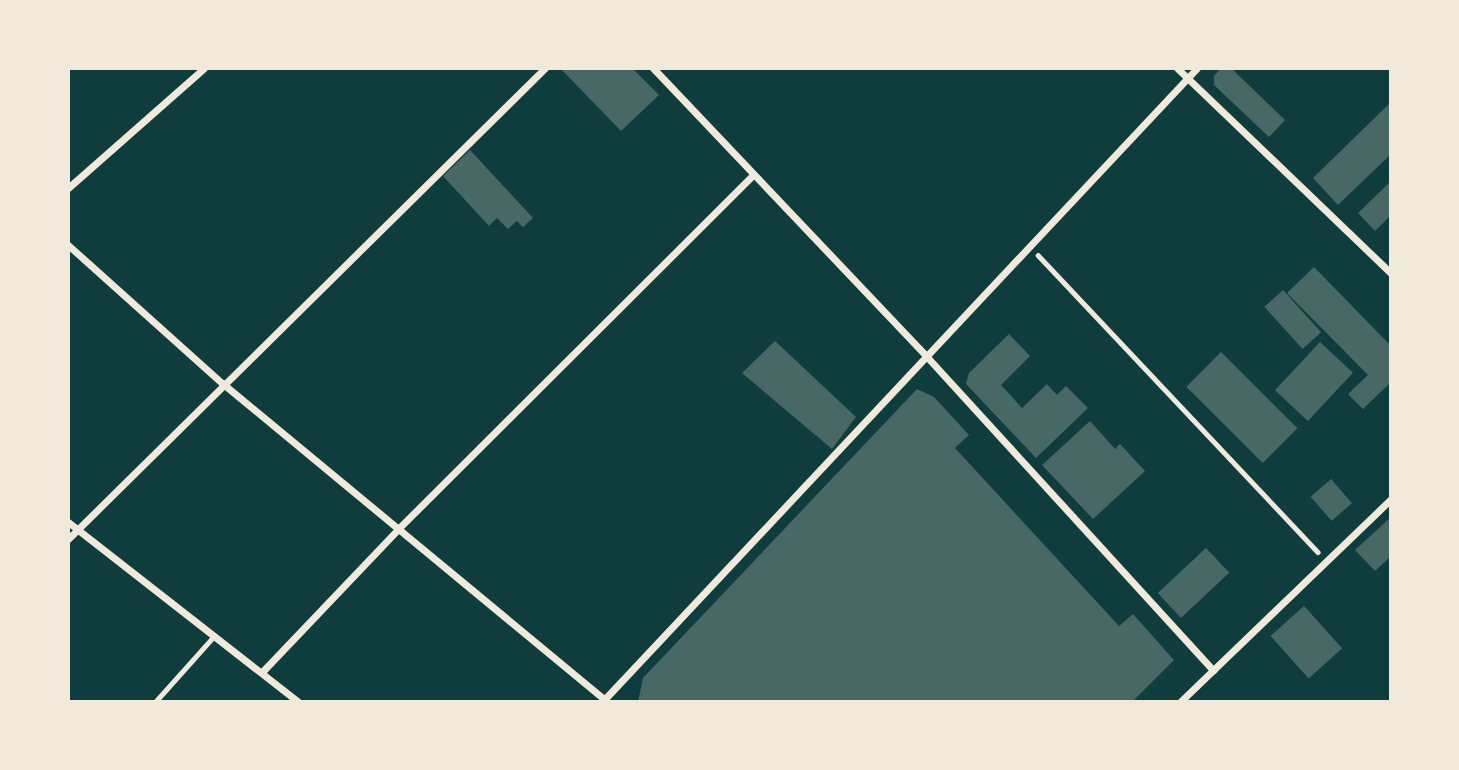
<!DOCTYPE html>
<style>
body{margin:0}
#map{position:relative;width:1459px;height:770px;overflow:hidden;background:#0f3d3e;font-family:Quicksand,sans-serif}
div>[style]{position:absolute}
.building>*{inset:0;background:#486865;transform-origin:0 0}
.path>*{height:4.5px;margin:-2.25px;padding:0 2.25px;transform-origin:2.25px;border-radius:2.25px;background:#f1e9da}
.service>*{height:5px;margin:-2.5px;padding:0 2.5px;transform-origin:2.5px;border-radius:2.5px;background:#f1e9da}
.minor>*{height:7px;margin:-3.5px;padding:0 3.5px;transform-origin:3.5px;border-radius:3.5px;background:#f1e9da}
span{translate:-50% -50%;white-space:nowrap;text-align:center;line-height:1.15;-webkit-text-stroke:6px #f1e9da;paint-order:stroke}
.frame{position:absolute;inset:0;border:70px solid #f1e9da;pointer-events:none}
</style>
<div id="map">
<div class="building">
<div style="clip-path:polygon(560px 68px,632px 68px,659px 95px,621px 131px)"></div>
<div style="clip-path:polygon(1221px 68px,1231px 68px,1285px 120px,1269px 137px,1214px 85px,1214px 76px)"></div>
<div style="clip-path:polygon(1391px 102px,1391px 154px,1338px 205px,1313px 178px)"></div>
<div style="clip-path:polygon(470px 150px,533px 218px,523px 227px,517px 221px,508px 229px,497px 218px,489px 226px,443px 176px)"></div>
<div style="clip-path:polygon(1391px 181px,1391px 215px,1375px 231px,1358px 213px)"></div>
<div style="clip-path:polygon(1314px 267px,1391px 346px,1391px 382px,1363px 409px,1348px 394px,1368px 375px,1287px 293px)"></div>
<div style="left:1283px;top:290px;width:57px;height:25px;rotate:48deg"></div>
<div style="clip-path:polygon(1009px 334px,1030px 356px,1001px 385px,1022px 408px,1047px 384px,1057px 395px,1066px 386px,1088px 408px,1036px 458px,966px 384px,969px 373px)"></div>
<div style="clip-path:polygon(775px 341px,856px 417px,832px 449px,742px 373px)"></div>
<div style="left:1320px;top:342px;width:45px;height:66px;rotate:43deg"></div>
<div style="left:1221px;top:352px;width:108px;height:49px;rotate:45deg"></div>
<div style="clip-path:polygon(917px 389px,934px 397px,969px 435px,955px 448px,1119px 626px,1133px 614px,1174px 660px,1132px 702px,638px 702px,643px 678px)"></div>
<div style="clip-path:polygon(1090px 421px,1115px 449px,1120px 444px,1145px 471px,1093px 519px,1042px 465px)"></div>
<div style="left:1331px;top:479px;width:32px;height:27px;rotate:49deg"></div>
<div style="clip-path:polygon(1391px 517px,1391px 556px,1375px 571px,1355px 550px)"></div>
<div style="left:1206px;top:548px;width:34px;height:66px;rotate:47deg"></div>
<div style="left:1304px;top:606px;width:57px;height:45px;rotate:48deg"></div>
</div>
<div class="path">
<div style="left:1038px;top:255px;width:408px;rotate:46.7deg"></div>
</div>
<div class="service">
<div style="left:155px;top:702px;width:89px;rotate:-48.2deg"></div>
</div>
<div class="minor">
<div style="left:653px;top:68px;width:400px;rotate:46.5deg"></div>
<div style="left:928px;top:358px;width:423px;rotate:47.6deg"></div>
<div style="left:1177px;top:68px;width:296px;rotate:43.8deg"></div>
<div style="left:68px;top:188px;width:181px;rotate:-41.4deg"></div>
<div style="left:68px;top:245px;width:207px;rotate:41.9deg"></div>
<div style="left:222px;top:383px;width:499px;rotate:39.6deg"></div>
<div style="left:68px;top:522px;width:292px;rotate:38deg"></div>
<div style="left:68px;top:539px;width:670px;rotate:-44.64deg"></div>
<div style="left:262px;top:672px;width:196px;rotate:-46.4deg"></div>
<div style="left:397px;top:530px;width:503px;rotate:-44.92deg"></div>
<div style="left:602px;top:702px;width:869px;rotate:-46.82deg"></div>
<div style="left:1180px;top:702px;width:293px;rotate:-43.9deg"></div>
</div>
<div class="frame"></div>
</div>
